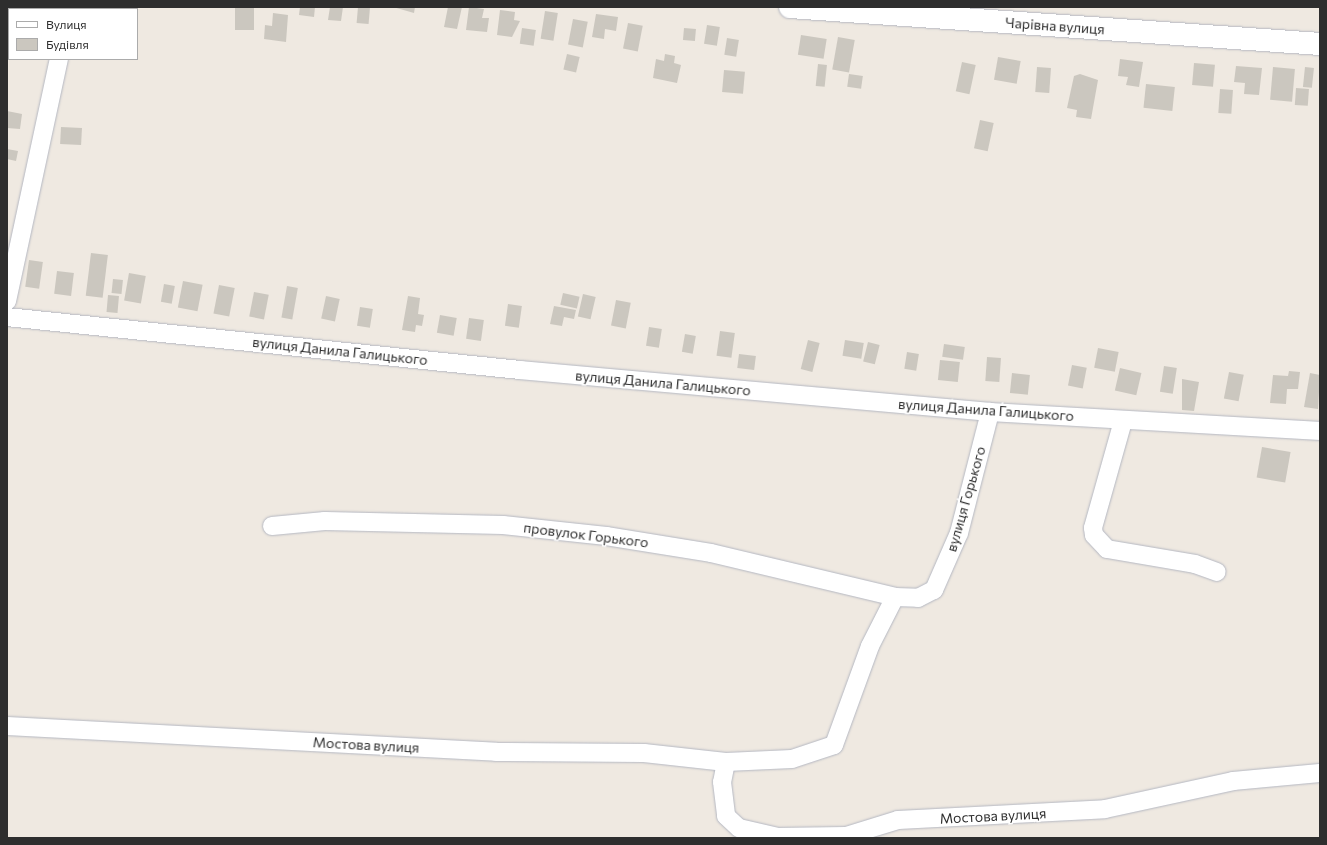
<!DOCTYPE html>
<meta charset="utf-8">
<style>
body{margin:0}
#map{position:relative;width:1327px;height:845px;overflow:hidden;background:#efe9e1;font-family:Commissioner,sans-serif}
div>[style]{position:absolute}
.building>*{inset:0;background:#cbc7bf;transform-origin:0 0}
.roads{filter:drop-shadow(0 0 1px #b4b7c1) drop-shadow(0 0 1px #b4b7c1)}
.minor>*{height:18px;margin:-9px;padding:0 9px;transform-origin:9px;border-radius:9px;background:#fff}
.tertiary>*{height:22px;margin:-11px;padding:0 11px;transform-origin:11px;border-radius:11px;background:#fff}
span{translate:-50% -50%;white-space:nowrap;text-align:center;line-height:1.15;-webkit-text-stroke:3px #fff;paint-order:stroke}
.street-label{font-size:14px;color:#2e2e2e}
.frame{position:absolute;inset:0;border:8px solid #2e2e2e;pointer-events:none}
.legend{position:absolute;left:8px;top:8px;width:130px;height:52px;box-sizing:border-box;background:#fff;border:1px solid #ababab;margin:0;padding:5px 7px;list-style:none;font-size:12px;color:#2e2e2e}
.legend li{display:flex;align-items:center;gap:8px;height:20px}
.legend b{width:20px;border:1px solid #ababab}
</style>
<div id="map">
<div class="building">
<div style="left:235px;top:7px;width:19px;height:23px"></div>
<div style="clip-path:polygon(300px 7px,315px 7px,314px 17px,299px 15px)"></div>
<div style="clip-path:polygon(330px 7px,343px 7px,341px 21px,328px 20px)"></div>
<div style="left:358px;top:7px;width:12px;height:16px;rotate:5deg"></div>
<div style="clip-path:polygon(393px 7px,415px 7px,414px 13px)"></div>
<div style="clip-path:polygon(448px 7px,462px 7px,457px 29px,444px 27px)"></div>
<div style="clip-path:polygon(469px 7px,484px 9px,482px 18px,489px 18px,487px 32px,466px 30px)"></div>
<div style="clip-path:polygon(500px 10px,515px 12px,514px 20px,520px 21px,512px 37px,497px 35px)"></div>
<div style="left:545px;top:11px;width:13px;height:28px;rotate:9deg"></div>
<div style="clip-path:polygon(273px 13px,288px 15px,286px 42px,264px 39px,265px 25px,272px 26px)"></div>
<div style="clip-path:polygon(596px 14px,618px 17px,616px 31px,605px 29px,604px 39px,592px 37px)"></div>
<div style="left:573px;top:19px;width:15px;height:26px;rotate:11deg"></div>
<div style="left:628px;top:23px;width:15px;height:26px;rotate:11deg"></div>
<div style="left:707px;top:25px;width:13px;height:19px;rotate:9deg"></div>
<div style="left:522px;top:28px;width:14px;height:16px;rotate:8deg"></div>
<div style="left:684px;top:28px;width:12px;height:12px;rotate:5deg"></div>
<div style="left:801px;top:35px;width:26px;height:20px;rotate:9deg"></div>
<div style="left:838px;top:37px;width:17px;height:33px;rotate:10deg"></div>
<div style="left:727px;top:38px;width:12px;height:17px;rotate:9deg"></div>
<div style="left:567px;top:54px;width:13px;height:16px;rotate:13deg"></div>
<div style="clip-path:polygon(665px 54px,675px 56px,674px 63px,681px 65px,677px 83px,653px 78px,656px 59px,664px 61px)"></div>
<div style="left:998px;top:57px;width:23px;height:23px;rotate:10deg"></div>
<div style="clip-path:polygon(1120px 59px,1143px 62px,1139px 87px,1126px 85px,1128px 77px,1118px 76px)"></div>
<div style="left:962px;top:62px;width:14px;height:30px;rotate:12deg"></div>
<div style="left:1194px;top:63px;width:21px;height:22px;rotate:5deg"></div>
<div style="left:818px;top:64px;width:9px;height:22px;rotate:6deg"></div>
<div style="clip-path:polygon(1236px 66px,1262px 68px,1259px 95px,1244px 94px,1245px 83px,1234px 82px)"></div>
<div style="left:1037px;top:67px;width:14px;height:25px;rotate:4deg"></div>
<div style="left:1273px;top:67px;width:22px;height:33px;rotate:5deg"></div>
<div style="left:1305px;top:67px;width:9px;height:20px;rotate:6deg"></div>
<div style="left:724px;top:70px;width:21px;height:22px;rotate:5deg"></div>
<div style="left:849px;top:74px;width:14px;height:13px;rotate:8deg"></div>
<div style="clip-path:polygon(1080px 74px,1098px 80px,1091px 119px,1076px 117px,1077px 110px,1067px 108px,1074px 76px)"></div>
<div style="left:1146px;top:84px;width:29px;height:24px;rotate:6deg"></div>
<div style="left:1296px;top:88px;width:13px;height:17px;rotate:4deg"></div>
<div style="left:1220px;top:89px;width:13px;height:24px;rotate:4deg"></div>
<div style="clip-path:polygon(7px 111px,22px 114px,20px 129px,7px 128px)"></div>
<div style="left:980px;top:120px;width:14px;height:29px;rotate:12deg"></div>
<div style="left:61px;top:127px;width:21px;height:17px;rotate:3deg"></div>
<div style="clip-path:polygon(7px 149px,18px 151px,16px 161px,7px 159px)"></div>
<div style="left:91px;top:253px;width:17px;height:43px;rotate:7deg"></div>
<div style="left:29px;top:260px;width:14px;height:27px;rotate:8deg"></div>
<div style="left:57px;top:271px;width:17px;height:23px;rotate:7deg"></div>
<div style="left:129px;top:273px;width:17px;height:28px;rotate:10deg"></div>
<div style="left:113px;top:279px;width:10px;height:14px;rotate:6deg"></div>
<div style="left:183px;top:281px;width:20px;height:27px;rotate:11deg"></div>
<div style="left:164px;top:284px;width:11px;height:18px;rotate:10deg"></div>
<div style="left:219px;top:285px;width:16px;height:29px;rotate:11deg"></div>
<div style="left:287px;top:286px;width:11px;height:32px;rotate:10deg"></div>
<div style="left:254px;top:292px;width:15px;height:25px;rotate:11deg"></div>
<div style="left:563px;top:293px;width:17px;height:12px;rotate:13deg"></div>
<div style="left:583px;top:294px;width:13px;height:23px;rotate:13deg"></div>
<div style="left:108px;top:295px;width:11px;height:17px;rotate:5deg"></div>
<div style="left:326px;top:296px;width:14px;height:23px;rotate:12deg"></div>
<div style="clip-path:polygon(408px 296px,420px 298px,418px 314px,424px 315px,422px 326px,416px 325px,415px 332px,402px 330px)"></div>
<div style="left:616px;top:300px;width:15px;height:26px;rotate:11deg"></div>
<div style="left:508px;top:304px;width:14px;height:22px;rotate:8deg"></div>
<div style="clip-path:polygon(554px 306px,576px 310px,574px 319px,564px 317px,562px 326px,550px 324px)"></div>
<div style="left:360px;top:307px;width:13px;height:19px;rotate:9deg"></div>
<div style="left:440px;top:315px;width:17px;height:18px;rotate:10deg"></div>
<div style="left:469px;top:318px;width:15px;height:21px;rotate:8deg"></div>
<div style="left:649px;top:327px;width:13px;height:19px;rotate:9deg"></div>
<div style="left:720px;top:331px;width:15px;height:25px;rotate:8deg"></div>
<div style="left:685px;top:334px;width:11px;height:18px;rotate:10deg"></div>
<div style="left:808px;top:340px;width:12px;height:30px;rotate:14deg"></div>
<div style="left:845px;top:340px;width:19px;height:16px;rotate:9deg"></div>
<div style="left:868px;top:342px;width:12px;height:20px;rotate:14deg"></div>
<div style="left:944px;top:344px;width:21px;height:13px;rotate:8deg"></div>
<div style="left:1098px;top:348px;width:21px;height:20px;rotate:11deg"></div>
<div style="left:907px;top:352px;width:12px;height:17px;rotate:9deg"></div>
<div style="left:739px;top:354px;width:17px;height:14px;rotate:7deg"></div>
<div style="left:987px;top:357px;width:14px;height:24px;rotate:4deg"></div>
<div style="left:940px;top:360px;width:20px;height:20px;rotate:6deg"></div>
<div style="left:1072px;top:365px;width:15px;height:21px;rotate:11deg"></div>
<div style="left:1164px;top:366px;width:13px;height:26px;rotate:9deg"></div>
<div style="left:1120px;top:368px;width:22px;height:23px;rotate:13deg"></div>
<div style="clip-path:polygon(1289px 371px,1300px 372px,1298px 389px,1287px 389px,1286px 404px,1270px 403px,1273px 375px,1288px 376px)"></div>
<div style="left:1229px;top:372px;width:15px;height:27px;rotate:11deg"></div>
<div style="left:1012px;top:373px;width:18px;height:20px;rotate:6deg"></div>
<div style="clip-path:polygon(1310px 373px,1320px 375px,1318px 409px,1304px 407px)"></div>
<div style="clip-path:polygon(1182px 379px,1199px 382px,1194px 411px,1182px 410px)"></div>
<div style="left:1262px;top:447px;width:29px;height:31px;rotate:10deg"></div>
</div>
<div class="roads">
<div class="minor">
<div style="left:70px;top:9px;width:2px;rotate:-90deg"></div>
<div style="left:7px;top:301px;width:248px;rotate:-77.9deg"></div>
<div style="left:7px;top:317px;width:516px;rotate:5.9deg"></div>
<div style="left:520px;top:370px;width:472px;rotate:5.1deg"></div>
<div style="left:990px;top:412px;width:331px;rotate:3.3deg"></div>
<div style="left:1123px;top:421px;width:111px;rotate:105.7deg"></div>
<div style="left:1093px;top:528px;width:7px;rotate:82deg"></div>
<div style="left:1094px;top:535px;width:19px;rotate:47deg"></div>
<div style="left:1107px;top:549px;width:89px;rotate:9.7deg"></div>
<div style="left:1195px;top:564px;width:23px;rotate:20deg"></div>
<div style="left:272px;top:526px;width:53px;rotate:-5.4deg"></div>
<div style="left:325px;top:521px;width:178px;rotate:1.3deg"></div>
<div style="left:503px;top:525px;width:104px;rotate:6.1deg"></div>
<div style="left:606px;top:536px;width:106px;rotate:9.2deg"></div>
<div style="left:711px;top:553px;width:189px;rotate:13.4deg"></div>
<div style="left:895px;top:597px;width:23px;rotate:2deg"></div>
<div style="left:918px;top:598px;width:18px;rotate:-27deg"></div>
<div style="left:934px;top:590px;width:62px;rotate:-66.3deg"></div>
<div style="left:959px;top:533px;width:125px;rotate:-75.6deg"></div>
<div style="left:7px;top:726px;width:490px;rotate:3deg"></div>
<div style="left:496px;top:752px;width:148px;rotate:0.4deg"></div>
<div style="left:644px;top:753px;width:82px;rotate:6.3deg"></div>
<div style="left:726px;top:762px;width:20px;rotate:101deg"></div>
<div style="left:722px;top:782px;width:34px;rotate:83deg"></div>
<div style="left:726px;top:816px;width:18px;rotate:43deg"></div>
<div style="left:739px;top:828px;width:39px;rotate:13deg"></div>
<div style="left:777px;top:837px;width:69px;rotate:-0.8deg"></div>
<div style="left:846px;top:836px;width:54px;rotate:-17.1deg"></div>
<div style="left:898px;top:820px;width:207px;rotate:-3deg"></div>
<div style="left:1105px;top:809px;width:131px;rotate:-12.3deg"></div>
<div style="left:1233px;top:781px;width:87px;rotate:-5.3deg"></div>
<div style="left:726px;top:762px;width:66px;rotate:-2.6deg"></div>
<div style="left:792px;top:759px;width:44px;rotate:-18.4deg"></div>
<div style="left:834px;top:745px;width:105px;rotate:-70deg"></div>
<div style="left:870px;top:646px;width:55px;rotate:-63deg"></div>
</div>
<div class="tertiary">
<div style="left:790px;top:7px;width:531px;rotate:3.99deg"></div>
</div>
</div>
<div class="street-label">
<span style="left:1055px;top:26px;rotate:4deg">Чарівна вулиця</span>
<span style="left:340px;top:351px;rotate:6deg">вулиця Данила Галицького</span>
<span style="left:663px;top:383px;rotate:5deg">вулиця Данила Галицького</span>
<span style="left:986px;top:410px;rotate:4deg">вулиця Данила Галицького</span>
<span style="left:966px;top:499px;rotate:-74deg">вулиця Горького</span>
<span style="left:586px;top:535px;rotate:7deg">провулок Горького</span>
<span style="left:366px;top:745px;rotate:3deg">Мостова вулиця</span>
<span style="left:993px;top:816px;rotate:-3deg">Мостова вулиця</span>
</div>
<div class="frame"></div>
<ul class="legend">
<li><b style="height:5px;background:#fff"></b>Вулиця</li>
<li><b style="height:11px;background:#cbc7bf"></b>Будівля</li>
</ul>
</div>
